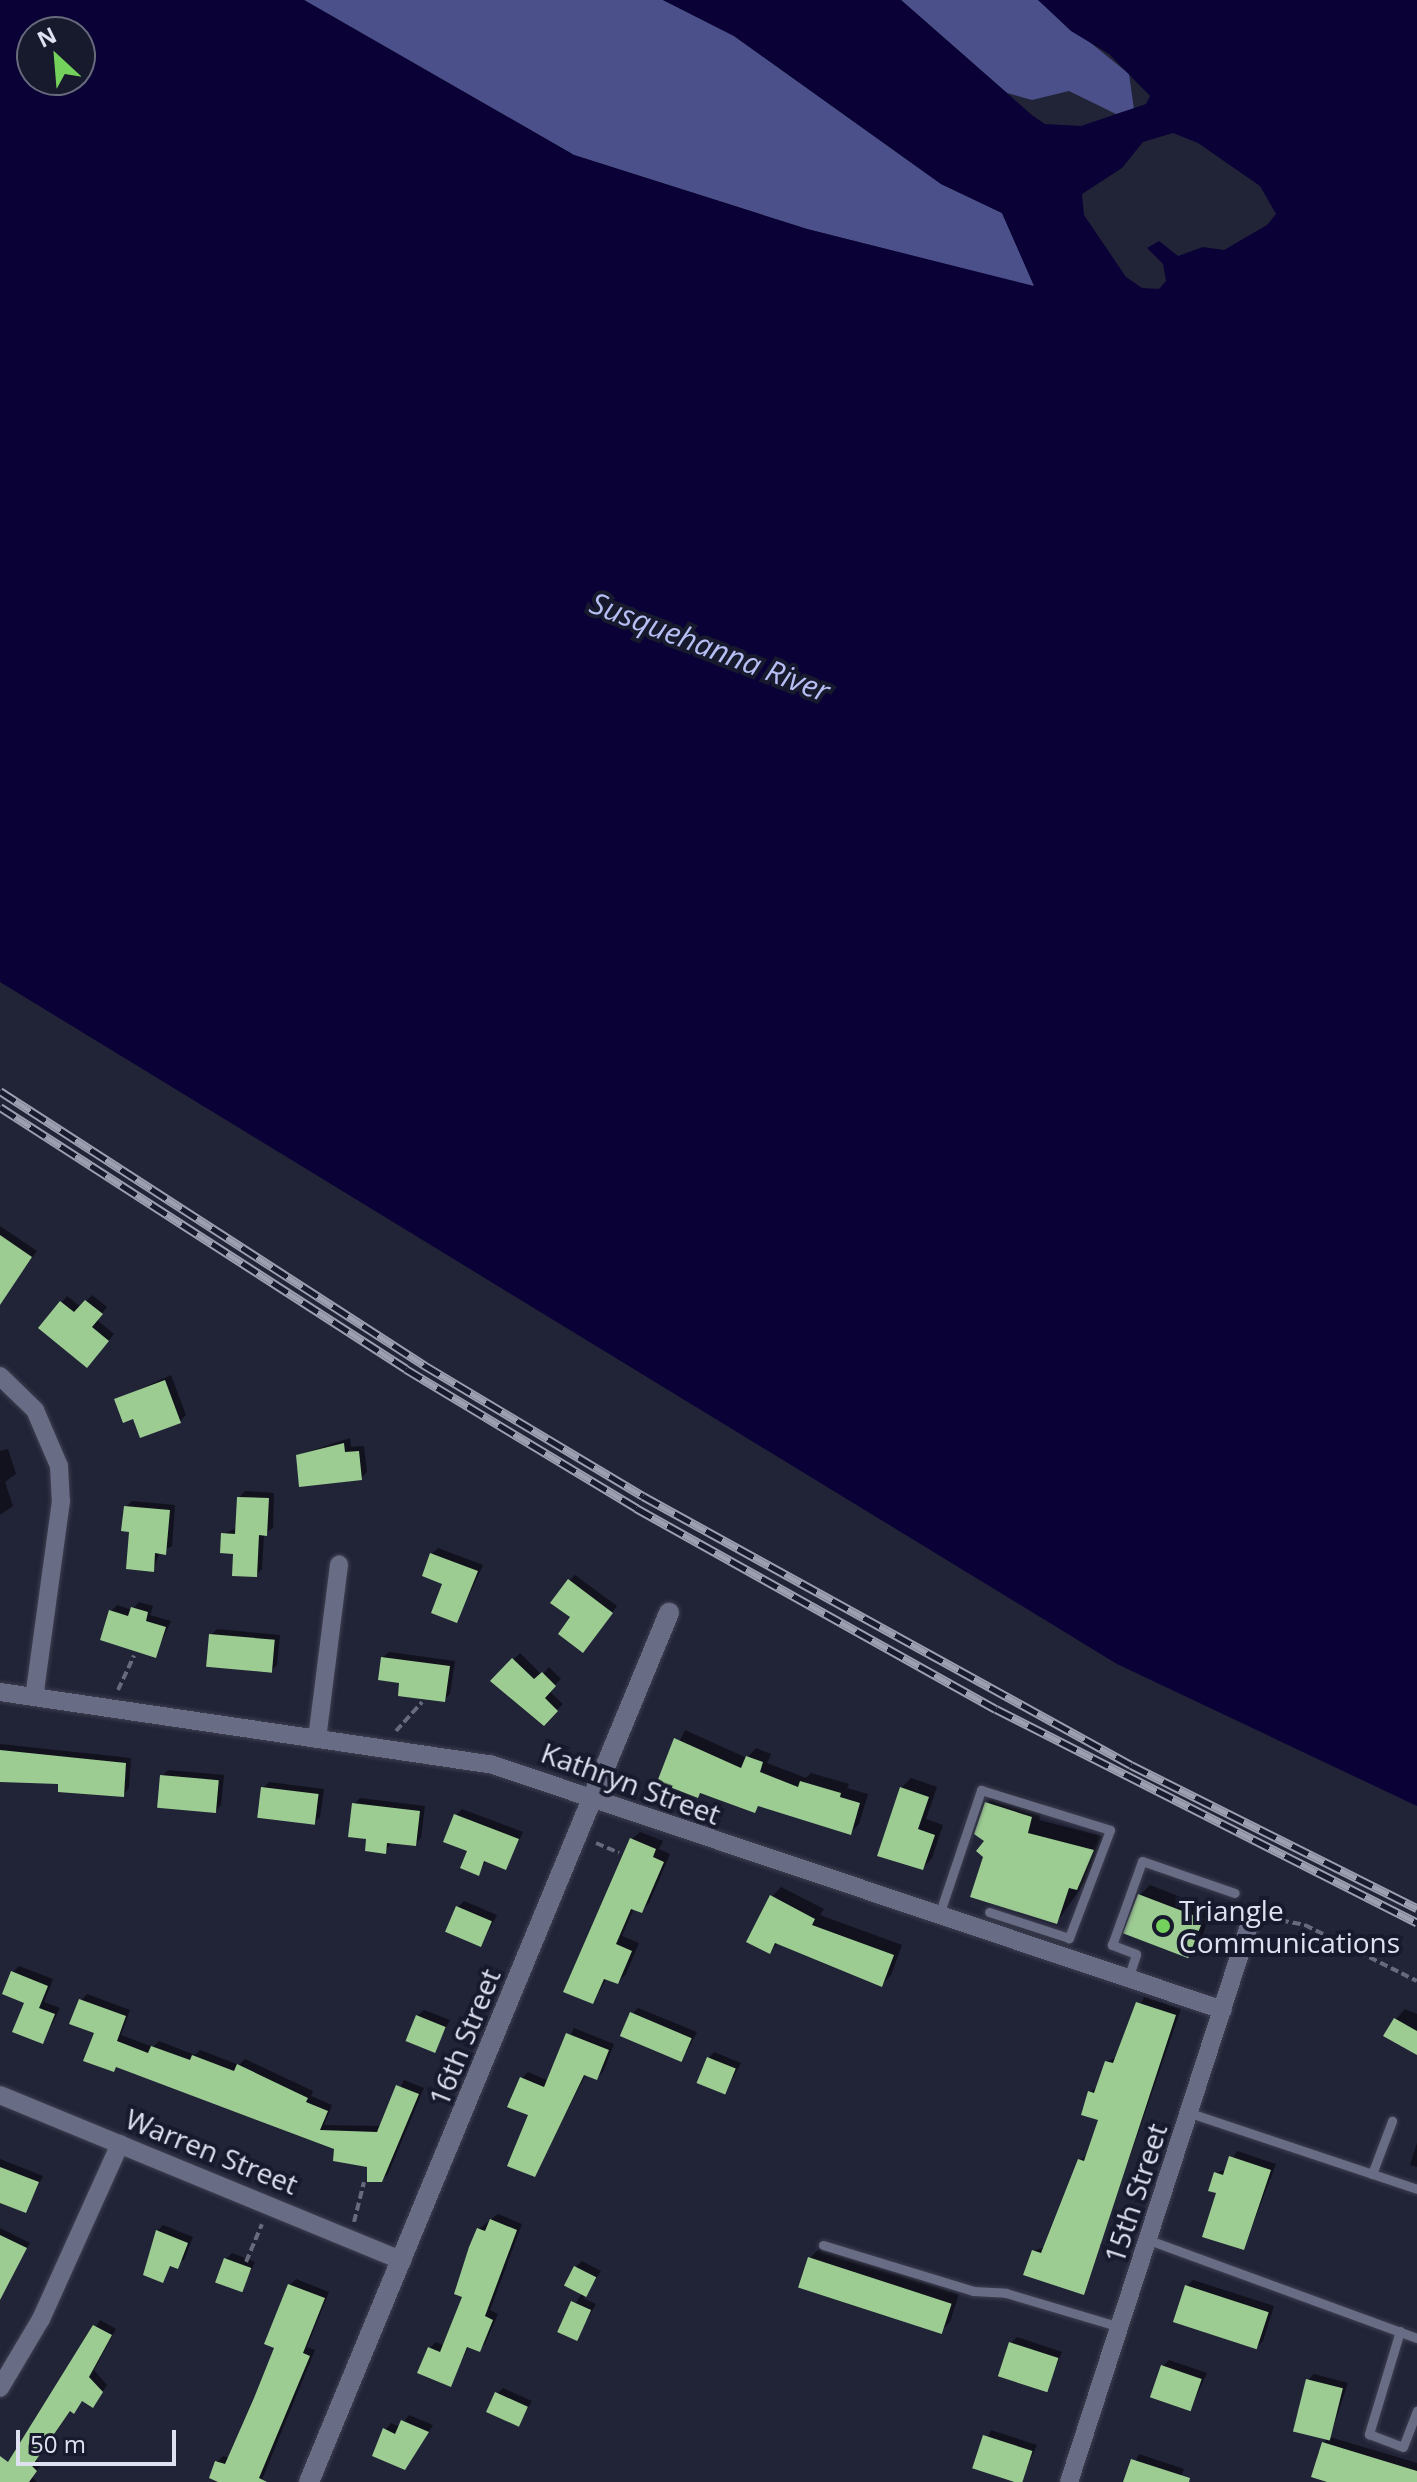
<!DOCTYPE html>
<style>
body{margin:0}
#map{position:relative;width:1417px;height:2482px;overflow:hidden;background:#212337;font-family:"Open Sans",sans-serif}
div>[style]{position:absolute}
.forest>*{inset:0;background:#4b508a}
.water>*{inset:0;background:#0a0236}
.shadow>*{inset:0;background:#0007}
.building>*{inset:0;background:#9dcc92;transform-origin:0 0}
.path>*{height:4px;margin-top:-2px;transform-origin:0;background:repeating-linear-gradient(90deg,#676a7c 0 8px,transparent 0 12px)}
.roads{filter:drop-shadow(0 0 2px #3e3f50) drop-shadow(0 0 2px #3e3f50)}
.service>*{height:9px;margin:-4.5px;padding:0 4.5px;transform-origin:4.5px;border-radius:4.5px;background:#696c85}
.minor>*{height:18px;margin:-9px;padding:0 9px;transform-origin:9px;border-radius:9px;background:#696c85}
.tertiary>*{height:20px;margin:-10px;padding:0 10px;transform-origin:10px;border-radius:10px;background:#696c85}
.rail>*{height:9px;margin-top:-4.5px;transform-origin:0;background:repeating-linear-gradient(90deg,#171a2d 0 18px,#9c9faf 0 36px);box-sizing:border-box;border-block:2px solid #9c9faf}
.dots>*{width:22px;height:22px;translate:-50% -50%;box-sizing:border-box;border:4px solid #171a2d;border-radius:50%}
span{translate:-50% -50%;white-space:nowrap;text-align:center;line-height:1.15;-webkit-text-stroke:8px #171a2d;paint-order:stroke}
.street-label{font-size:28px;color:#dee1ef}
.poi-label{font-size:28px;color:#dee1ef}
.left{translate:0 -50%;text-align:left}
.water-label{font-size:30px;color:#b7bef3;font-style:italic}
.north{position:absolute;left:16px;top:16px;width:80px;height:80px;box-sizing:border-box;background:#171a2d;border:2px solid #676a7b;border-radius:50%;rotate:334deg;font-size:22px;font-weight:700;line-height:32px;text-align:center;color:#dee1ef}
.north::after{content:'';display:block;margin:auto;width:28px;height:36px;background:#74d25c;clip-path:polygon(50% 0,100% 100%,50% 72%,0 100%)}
.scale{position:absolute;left:16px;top:2430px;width:160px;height:36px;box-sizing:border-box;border:4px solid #dee1ef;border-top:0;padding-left:10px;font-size:24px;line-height:28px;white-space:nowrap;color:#dee1ef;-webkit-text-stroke:6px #171a2d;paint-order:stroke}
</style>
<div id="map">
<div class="forest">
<div style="clip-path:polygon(304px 0,663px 0,734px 36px,941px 184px,1002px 213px,1035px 287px,807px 229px,574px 155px)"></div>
<div style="clip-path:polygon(901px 0,1038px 0,1129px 74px,1134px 109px,1116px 114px,1069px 91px,1032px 100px,1007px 93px)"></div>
</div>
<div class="water">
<div style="clip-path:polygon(evenodd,0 0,304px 0,574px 155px,807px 229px,1034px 286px,1002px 213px,941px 184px,734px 36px,663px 0,901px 0,1033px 116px,1045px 124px,1081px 126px,1146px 104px,1150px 96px,1109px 54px,1071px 31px,1038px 0,1417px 0,1417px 1806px,1117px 1664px,0 982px,0 0,32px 32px,80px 32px,80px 80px,32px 80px,32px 32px,0 0,1173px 133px,1198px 143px,1260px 186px,1276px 214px,1267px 225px,1224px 250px,1203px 247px,1178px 256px,1159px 241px,1147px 248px,1163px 264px,1166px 281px,1159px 289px,1142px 288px,1126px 277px,1084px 215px,1082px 194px,1122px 168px,1143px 142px,1173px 133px)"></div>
</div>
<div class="shadow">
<div style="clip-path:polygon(0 1226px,37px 1251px,8px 1291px,0 1286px)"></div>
<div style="clip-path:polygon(92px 1295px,107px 1307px,97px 1320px,114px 1334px,93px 1359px,62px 1302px,67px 1296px,81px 1307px)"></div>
<div style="clip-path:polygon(171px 1375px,186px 1415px,180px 1421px,134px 1417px,116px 1400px)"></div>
<div style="clip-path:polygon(350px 1438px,351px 1447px,364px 1446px,367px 1472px,361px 1478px,298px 1455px)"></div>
<div style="clip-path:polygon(8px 1449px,16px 1474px,5px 1482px,13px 1506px,0 1515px,0 1451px)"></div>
<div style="clip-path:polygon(245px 1491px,274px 1493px,273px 1528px,264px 1534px,262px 1569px,256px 1575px,223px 1534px,237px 1528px,239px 1498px)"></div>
<div style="clip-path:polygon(132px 1501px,175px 1505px,172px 1546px,160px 1552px,153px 1570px,131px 1530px,126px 1507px)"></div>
<div style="clip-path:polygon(438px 1548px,483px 1565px,457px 1621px,432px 1554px)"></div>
<div style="clip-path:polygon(575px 1575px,617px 1606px,589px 1644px,573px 1617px,569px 1581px)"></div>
<div style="clip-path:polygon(139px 1602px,153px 1606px,150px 1615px,171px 1621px,155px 1656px,111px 1611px,117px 1605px,132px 1610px)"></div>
<div style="clip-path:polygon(217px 1629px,280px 1635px,277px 1665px,271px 1671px,211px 1635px)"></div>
<div style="clip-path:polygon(389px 1652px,455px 1661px,450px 1694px,444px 1700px,401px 1681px,382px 1658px)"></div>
<div style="clip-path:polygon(520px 1653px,542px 1675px,549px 1667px,561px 1679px,549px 1691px,563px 1704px,544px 1723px,493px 1680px)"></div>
<div style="clip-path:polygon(685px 1730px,747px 1758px,756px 1748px,771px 1754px,767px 1763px,806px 1778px,811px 1773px,849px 1784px,847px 1788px,868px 1794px,859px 1824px,850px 1833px,760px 1805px,754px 1811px,660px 1781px)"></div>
<div style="clip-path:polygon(0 1744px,131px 1758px,129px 1788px,123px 1795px,61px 1782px,0 1780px)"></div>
<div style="clip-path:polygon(168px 1770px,224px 1775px,221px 1805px,215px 1812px,162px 1776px)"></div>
<div style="clip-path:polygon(911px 1778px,937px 1787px,926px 1819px,943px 1825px,932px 1858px,923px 1868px,901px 1788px)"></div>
<div style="clip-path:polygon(269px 1782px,324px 1789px,320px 1817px,314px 1823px,263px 1788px)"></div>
<div style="clip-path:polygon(1000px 1790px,1044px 1804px,1039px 1820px,1106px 1837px,1090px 1875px,1057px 1922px,986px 1841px,987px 1803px)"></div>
<div style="clip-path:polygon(360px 1798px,425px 1806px,421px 1838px,415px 1844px,392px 1842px,385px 1851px,368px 1837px,354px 1804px)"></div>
<div style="clip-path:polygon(462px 1809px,523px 1832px,506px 1868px,487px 1860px,478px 1873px,456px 1815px)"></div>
<div style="clip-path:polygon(640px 1832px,663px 1841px,659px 1849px,670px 1854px,649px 1903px,641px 1911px,634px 1908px,622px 1936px,639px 1943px,626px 1974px,618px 1982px,607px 1978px,593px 2002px,632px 1839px)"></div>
<div style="clip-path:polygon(1150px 1885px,1211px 1909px,1200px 1944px,1190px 1954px,1126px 1933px,1140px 1895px)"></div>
<div style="clip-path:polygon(781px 1887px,824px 1909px,820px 1915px,902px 1945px,891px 1975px,882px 1985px,779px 1942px,769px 1952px,771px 1897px)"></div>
<div style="clip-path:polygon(464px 1901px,497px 1915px,481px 1945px,458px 1907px)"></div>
<div style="clip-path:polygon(19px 1966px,53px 1979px,44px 2002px,60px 2008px,43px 2042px,13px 1972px)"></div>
<div style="clip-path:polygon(87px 1994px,130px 2010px,121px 2035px,153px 2047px,159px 2041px,195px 2055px,200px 2050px,239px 2065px,245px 2059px,313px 2091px,311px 2096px,332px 2105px,324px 2125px,381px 2126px,404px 2080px,424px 2088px,388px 2174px,382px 2180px,369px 2165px,336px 2147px,117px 2066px,113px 2070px,81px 2001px)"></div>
<div style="clip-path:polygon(1144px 1997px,1181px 2009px,1083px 2292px,1033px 2251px,1045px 2247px,1080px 2160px,1088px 2154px,1100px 2119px,1090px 2092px,1098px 2087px,1106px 2062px,1117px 2057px)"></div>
<div style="clip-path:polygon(638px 2008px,697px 2032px,682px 2060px,632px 2014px)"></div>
<div style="clip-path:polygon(1405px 2009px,1417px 2014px,1417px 2050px,1396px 2019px)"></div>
<div style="clip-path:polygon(424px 2010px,450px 2020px,434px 2051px,417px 2016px)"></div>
<div style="clip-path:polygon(574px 2028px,614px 2044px,603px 2072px,597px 2078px,586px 2074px,534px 2175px,531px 2114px,521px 2079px,528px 2072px,549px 2081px)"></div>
<div style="clip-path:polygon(714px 2052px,741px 2063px,725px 2093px,708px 2059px)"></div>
<div style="clip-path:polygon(1417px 2143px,1417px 2167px,1410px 2165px)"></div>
<div style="clip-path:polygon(1237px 2151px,1276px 2164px,1244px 2248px,1216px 2173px,1227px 2169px)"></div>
<div style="clip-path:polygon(0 2159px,43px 2176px,25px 2211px,0 2201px)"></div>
<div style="clip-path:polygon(498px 2214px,522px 2224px,490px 2310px,498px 2314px,485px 2344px,479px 2350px,469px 2346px,450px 2384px,430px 2348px,436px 2342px,445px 2346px,465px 2296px,479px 2229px)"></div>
<div style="clip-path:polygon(163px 2225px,193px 2237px,184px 2260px,172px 2264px,162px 2280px,157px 2231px)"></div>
<div style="clip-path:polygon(0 2228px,30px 2243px,11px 2276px,0 2270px)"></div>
<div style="clip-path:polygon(819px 2249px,959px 2294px,950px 2322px,940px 2332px,810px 2258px)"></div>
<div style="clip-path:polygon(232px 2253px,255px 2262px,241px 2290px,226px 2259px)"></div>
<div style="clip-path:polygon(582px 2261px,601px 2271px,583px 2298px,596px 2304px,576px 2339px,559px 2331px,582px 2293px,576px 2267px)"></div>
<div style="clip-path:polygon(296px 2279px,329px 2292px,307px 2347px,315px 2350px,261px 2482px,224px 2482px,217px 2462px,223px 2456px,229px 2458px,277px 2347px,290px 2285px)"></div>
<div style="clip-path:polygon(1193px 2280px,1274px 2306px,1263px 2341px,1257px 2347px,1187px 2286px)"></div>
<div style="clip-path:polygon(100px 2320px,116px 2329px,94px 2370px,107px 2385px,98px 2399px,83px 2399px,71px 2410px,36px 2460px,42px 2464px,32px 2477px,37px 2482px,0 2482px)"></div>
<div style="clip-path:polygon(1017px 2337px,1062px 2352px,1046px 2390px,1011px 2343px)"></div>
<div style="clip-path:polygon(1169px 2360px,1207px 2373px,1191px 2408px,1163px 2366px)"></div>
<div style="clip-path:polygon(1314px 2374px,1348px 2383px,1330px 2437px,1417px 2463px,1417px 2482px,1334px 2482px,1324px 2443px,1328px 2438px,1308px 2380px)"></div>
<div style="clip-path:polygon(503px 2388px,532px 2401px,518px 2424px,497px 2394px)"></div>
<div style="clip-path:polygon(409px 2415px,433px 2425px,405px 2468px,385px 2430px,391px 2423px,400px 2427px)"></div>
<div style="clip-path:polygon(991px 2430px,1037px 2445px,1021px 2482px,974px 2467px)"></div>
<div style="clip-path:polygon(1139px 2454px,1184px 2469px,1179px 2482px,1125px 2482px)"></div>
</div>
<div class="building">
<div style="clip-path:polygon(0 1235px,32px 1257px,0 1305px)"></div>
<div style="clip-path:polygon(85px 1300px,103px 1314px,92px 1327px,109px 1341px,87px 1368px,38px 1328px,60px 1301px,74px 1312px)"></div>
<div style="clip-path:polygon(165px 1380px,181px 1423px,140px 1438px,133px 1419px,123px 1423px,114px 1399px)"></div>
<div style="clip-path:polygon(344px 1443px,345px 1452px,359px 1451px,362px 1480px,299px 1487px,296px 1455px)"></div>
<div style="clip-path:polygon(237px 1497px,269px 1498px,267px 1536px,259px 1535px,257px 1577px,232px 1576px,233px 1554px,220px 1553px,221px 1533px,235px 1534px)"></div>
<div style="clip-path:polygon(124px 1506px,170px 1510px,166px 1555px,155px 1553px,154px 1572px,126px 1569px,129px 1532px,121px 1531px)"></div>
<div style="clip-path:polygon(430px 1553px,478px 1571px,457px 1623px,431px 1613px,442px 1584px,422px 1576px)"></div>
<div style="clip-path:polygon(568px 1579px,613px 1613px,583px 1653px,558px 1634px,570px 1617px,550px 1603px)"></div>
<div style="clip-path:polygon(131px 1607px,148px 1612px,146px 1621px,166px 1627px,156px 1658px,100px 1640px,109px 1610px,128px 1616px)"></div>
<div style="left:209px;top:1634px;width:66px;height:33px;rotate:5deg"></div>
<div style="clip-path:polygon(381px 1657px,450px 1666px,445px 1702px,398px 1696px,399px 1683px,378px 1680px)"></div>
<div style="clip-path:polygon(512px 1658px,534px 1679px,542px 1672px,556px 1686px,545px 1698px,558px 1711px,544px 1726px,490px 1681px)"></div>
<div style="clip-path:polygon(674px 1738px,741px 1768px,746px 1756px,763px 1762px,760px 1772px,798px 1787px,800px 1781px,841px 1793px,840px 1797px,860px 1803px,851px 1835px,758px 1806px,755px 1813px,700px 1793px,698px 1798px,657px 1782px)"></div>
<div style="clip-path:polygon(0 1750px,126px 1763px,124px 1797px,58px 1792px,58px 1784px,0 1782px)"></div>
<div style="left:160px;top:1775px;width:59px;height:33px;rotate:5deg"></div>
<div style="left:261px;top:1787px;width:58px;height:31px;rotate:7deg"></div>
<div style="clip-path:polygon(900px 1787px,929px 1797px,918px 1829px,935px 1835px,923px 1870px,877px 1856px)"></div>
<div style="clip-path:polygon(985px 1802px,1032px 1817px,1028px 1833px,1094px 1850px,1077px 1890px,1069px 1888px,1057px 1924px,970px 1897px,983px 1857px,976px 1851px,984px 1841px,974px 1834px)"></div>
<div style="clip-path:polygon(352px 1803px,420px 1811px,416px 1846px,387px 1843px,386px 1854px,365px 1851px,366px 1839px,348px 1837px)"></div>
<div style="clip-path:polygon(454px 1814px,519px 1839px,506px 1870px,484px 1861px,479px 1876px,460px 1868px,467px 1851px,443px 1842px)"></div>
<div style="clip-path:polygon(630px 1838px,656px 1849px,653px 1857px,664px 1862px,642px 1913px,631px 1909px,616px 1944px,632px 1951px,618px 1984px,604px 1979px,593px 2004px,563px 1992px)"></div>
<div style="left:1138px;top:1894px;width:70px;height:42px;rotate:21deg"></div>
<div style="clip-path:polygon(770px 1895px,815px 1919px,812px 1925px,894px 1955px,882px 1987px,775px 1943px,770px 1954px,746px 1942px)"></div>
<div style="left:456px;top:1906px;width:39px;height:28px;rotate:23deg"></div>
<div style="clip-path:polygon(11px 1971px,48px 1986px,39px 2008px,55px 2014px,43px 2044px,12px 2032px,24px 2003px,2px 1994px)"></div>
<div style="clip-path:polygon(79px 1999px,126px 2016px,117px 2041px,148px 2053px,151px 2046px,190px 2060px,192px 2055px,234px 2071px,237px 2064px,308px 2098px,306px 2102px,328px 2111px,320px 2130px,377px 2132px,396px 2085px,419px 2094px,382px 2182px,367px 2182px,367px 2167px,333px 2161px,334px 2149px,116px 2067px,114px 2072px,83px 2061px,94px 2033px,69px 2024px)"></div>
<div style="clip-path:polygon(1136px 2002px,1176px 2015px,1084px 2295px,1023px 2275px,1032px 2250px,1041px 2253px,1078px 2159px,1084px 2161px,1098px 2120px,1081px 2115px,1088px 2091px,1094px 2093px,1105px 2061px,1113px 2063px)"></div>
<div style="left:630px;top:2012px;width:67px;height:26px;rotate:23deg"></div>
<div style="left:416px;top:2015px;width:32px;height:28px;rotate:22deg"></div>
<div style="clip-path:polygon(1394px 2018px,1417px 2031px,1417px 2055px,1383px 2036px)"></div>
<div style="clip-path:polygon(566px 2033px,609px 2050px,597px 2080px,584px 2075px,535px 2177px,507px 2166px,528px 2115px,507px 2107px,520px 2077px,544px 2087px)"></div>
<div style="left:707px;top:2057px;width:31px;height:28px;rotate:22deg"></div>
<div style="clip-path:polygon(1229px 2156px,1271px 2170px,1244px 2250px,1202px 2237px,1216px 2193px,1208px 2191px,1214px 2172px,1223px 2175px)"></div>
<div style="clip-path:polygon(0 2167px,39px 2182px,26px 2213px,0 2203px)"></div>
<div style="clip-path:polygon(490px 2219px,517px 2230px,485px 2316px,493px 2320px,480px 2352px,467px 2347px,451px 2387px,417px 2373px,428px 2347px,440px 2352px,462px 2297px,454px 2294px,469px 2247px,477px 2228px,485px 2231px)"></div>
<div style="clip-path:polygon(156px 2230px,188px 2243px,178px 2269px,170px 2266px,163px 2283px,143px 2275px)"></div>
<div style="clip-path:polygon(0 2235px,27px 2248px,0 2300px)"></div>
<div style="left:808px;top:2257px;width:151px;height:32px;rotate:18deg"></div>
<div style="left:224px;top:2258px;width:29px;height:26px;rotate:20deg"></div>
<div style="left:574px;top:2266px;width:25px;height:22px;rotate:27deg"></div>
<div style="clip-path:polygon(288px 2284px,325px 2298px,303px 2353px,310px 2356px,259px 2478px,267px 2482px,218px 2482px,209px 2478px,215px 2461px,225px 2464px,254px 2398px,274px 2348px,264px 2344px)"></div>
<div style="left:1185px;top:2285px;width:88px;height:39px;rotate:18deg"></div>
<div style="left:571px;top:2301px;width:22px;height:34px;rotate:24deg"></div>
<div style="clip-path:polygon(93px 2325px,112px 2335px,89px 2377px,103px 2392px,93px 2408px,82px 2401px,74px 2414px,70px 2411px,32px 2466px,37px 2471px,29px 2482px,0 2482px,0 2456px,8px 2462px)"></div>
<div style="left:1009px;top:2342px;width:52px;height:36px;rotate:18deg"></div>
<div style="left:1161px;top:2365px;width:43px;height:34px;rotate:19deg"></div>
<div style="left:1306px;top:2379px;width:38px;height:54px;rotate:14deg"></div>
<div style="left:495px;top:2392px;width:36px;height:22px;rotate:24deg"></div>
<div style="clip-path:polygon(401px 2420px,429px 2432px,405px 2470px,372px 2456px,383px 2428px,395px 2434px)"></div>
<div style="left:983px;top:2435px;width:52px;height:35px;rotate:18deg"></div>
<div style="clip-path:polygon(1322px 2442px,1417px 2471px,1417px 2482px,1327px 2482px,1311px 2477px)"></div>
<div style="clip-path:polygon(1131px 2459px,1190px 2478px,1189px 2482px,1123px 2482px)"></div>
</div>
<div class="path">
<div style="left:118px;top:1690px;width:38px;rotate:-65deg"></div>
<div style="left:396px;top:1731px;width:39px;rotate:-48deg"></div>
<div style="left:596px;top:1843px;width:25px;rotate:23deg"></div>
<div style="left:1269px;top:1918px;width:37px;rotate:11deg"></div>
<div style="left:1305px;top:1925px;width:125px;rotate:26.6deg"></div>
<div style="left:1198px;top:1941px;width:26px;rotate:21deg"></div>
<div style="left:354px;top:2222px;width:41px;rotate:-76deg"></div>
<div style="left:246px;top:2262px;width:41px;rotate:-67.2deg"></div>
</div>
<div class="roads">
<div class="service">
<div style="left:939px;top:1915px;width:132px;rotate:-71.4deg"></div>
<div style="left:981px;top:1790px;width:135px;rotate:17.2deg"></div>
<div style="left:1110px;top:1830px;width:116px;rotate:110.8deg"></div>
<div style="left:1069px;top:1938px;width:84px;rotate:-162deg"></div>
<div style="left:1128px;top:1979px;width:26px;rotate:-72deg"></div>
<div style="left:1136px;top:1954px;width:26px;rotate:-159deg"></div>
<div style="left:1112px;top:1945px;width:89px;rotate:-70.3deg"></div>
<div style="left:1142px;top:1861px;width:98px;rotate:19deg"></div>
<div style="left:1190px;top:2113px;width:239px;rotate:18.5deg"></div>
<div style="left:1372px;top:2174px;width:57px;rotate:-69.3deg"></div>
<div style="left:1149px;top:2240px;width:285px;rotate:20.1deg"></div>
<div style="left:823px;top:2245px;width:157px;rotate:17deg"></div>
<div style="left:973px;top:2291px;width:33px;rotate:3deg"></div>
<div style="left:1006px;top:2293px;width:119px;rotate:16.6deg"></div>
<div style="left:1400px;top:2331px;width:108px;rotate:106.8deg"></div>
<div style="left:1369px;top:2434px;width:36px;rotate:21deg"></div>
<div style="left:1403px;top:2447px;width:39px;rotate:-69deg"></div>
</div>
<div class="minor">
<div style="left:0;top:1376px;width:49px;rotate:44.2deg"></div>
<div style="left:35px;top:1410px;width:61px;rotate:66.8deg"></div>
<div style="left:59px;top:1466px;width:35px;rotate:87deg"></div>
<div style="left:61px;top:1501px;width:198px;rotate:97.8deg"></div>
<div style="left:0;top:1692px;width:495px;rotate:8.4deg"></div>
<div style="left:490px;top:1764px;width:773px;rotate:18.55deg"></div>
<div style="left:317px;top:1739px;width:176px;rotate:-82.8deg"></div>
<div style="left:0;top:2095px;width:435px;rotate:22.4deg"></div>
<div style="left:0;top:2388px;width:80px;rotate:-59.3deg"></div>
<div style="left:41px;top:2319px;width:192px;rotate:-65.7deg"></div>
<div style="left:1069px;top:2482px;width:591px;rotate:-72.06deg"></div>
</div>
<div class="tertiary">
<div style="left:309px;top:2482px;width:941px;rotate:-67.5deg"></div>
</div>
</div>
<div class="rail">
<div style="left:0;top:1091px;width:505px;rotate:32.87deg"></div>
<div style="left:424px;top:1365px;width:255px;rotate:30.9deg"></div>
<div style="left:643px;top:1496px;width:557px;rotate:28.86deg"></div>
<div style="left:1131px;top:1765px;width:320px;rotate:26.6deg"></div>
<div style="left:0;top:1107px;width:483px;rotate:32.8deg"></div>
<div style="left:406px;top:1369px;width:269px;rotate:31.1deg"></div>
<div style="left:636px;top:1508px;width:412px;rotate:29.2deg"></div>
<div style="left:996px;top:1709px;width:472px;rotate:26.9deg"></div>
</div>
<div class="dots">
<div style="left:1163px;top:1926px;background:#74d25c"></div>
</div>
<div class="street-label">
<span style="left:631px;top:1783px;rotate:20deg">Kathryn Street</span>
<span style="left:464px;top:2037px;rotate:-68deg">16th Street</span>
<span style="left:212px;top:2151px;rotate:22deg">Warren Street</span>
<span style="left:1135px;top:2193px;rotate:-72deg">15th Street</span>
</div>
<div class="poi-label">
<span class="left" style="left:1179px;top:1926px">Triangle<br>Communications</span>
</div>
<div class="water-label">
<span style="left:710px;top:647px;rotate:21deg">Susquehanna River</span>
</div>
<div class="north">N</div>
<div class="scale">50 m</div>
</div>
